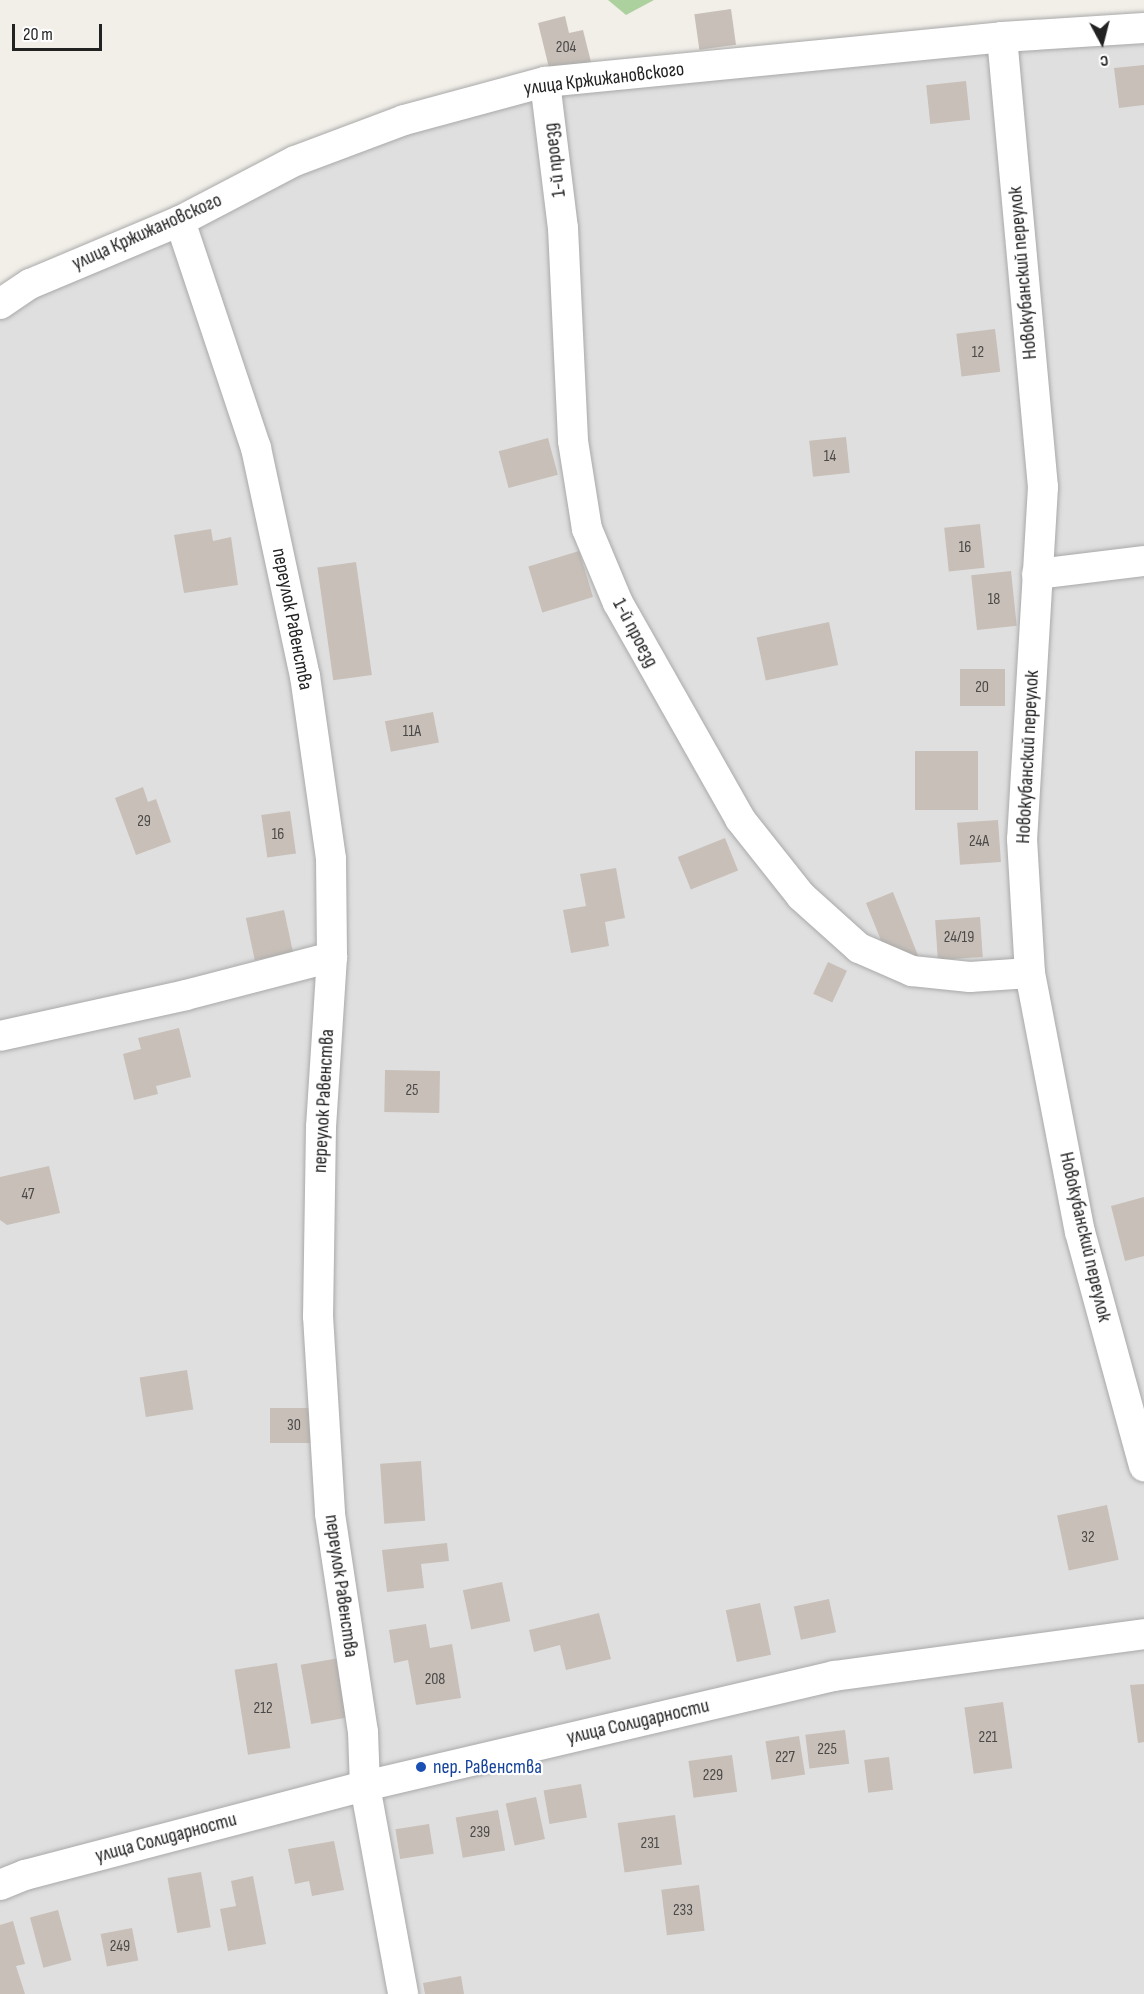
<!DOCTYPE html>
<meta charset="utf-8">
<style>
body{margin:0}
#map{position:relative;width:1144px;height:1994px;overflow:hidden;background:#f2efe9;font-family:"Sofia Sans Condensed",sans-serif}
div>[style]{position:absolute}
.residential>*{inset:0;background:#e0dfdf}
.forest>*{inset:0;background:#add19e}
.building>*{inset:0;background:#c7bfb8;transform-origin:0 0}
.roads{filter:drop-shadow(0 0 2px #a9a9a9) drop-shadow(0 0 2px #a9a9a9)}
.street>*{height:30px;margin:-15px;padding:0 15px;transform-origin:15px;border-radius:15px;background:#fff}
.dots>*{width:16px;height:16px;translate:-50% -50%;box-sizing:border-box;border:3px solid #fff;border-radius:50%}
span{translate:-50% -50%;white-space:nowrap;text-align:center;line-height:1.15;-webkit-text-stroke:4.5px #fff;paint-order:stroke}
.number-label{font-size:16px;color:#4b4948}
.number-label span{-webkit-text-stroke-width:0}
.street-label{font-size:20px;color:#222}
.transit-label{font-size:20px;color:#164399}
.left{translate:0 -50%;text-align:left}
.north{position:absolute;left:1072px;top:12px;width:60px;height:60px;-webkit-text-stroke:4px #fff;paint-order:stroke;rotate:173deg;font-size:16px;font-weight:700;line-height:24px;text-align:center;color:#222}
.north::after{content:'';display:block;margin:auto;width:21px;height:27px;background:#222;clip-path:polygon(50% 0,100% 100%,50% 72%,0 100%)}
.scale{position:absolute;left:12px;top:24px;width:90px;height:27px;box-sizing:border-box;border:3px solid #222;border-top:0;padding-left:8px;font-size:18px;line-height:21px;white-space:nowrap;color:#222;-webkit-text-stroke:4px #fff;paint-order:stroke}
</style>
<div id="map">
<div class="residential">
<div style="clip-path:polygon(1144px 38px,1144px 1994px,0 1994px,0 315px,301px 167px,408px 127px,554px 93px)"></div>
</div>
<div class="forest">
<div style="clip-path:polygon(608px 0,654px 0,626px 15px)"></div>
</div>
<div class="building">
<div style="left:731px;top:9px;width:36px;height:37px;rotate:82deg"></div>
<div style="clip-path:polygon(565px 16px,569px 33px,583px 30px,591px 62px,550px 72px,538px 23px)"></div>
<div style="clip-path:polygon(1144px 65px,1144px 105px,1119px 108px,1114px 68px)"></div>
<div style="left:966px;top:81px;width:39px;height:40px;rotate:84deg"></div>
<div style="left:995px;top:329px;width:43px;height:39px;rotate:83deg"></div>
<div style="left:846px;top:437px;width:36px;height:37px;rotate:84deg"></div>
<div style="left:548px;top:438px;width:38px;height:51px;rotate:75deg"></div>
<div style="left:980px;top:524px;width:44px;height:36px;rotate:84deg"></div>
<div style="clip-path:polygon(211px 529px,213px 541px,231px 537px,238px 585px,184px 593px,174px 535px)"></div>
<div style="left:579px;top:551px;width:48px;height:53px;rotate:73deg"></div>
<div style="left:356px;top:562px;width:114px;height:39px;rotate:82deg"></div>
<div style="left:1011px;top:571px;width:55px;height:40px;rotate:84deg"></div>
<div style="left:829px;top:622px;width:44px;height:74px;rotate:78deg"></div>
<div style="left:960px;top:669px;width:45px;height:37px"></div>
<div style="left:433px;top:712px;width:31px;height:49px;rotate:79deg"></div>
<div style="left:915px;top:751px;width:63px;height:59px"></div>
<div style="clip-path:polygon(143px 787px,148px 802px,156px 799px,171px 842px,136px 855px,115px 798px)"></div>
<div style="left:290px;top:811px;width:43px;height:29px;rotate:82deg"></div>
<div style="left:998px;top:820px;width:42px;height:41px;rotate:86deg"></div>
<div style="left:725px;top:838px;width:35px;height:51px;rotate:68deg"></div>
<div style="clip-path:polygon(616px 868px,625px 918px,605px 922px,609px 946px,571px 953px,563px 910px,586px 906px,580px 874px)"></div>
<div style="clip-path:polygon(893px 892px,919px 958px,886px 953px,866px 903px)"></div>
<div style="left:284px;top:910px;width:43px;height:39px;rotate:78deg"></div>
<div style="left:980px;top:917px;width:40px;height:45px;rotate:86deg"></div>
<div style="left:828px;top:962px;width:21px;height:35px;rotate:25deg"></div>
<div style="clip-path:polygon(179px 1028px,191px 1077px,156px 1086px,158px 1094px,134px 1100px,123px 1054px,141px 1049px,138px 1038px)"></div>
<div style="left:385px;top:1070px;width:55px;height:42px;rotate:1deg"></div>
<div style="clip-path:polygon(49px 1166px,60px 1213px,7px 1225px,0 1220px,0 1177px)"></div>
<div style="clip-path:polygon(1144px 1197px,1144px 1256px,1125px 1261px,1111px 1206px)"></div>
<div style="left:187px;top:1370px;width:40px;height:48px;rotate:81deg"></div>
<div style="left:317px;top:1408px;width:35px;height:47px;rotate:90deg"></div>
<div style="left:421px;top:1461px;width:60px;height:41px;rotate:86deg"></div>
<div style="left:1107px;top:1505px;width:56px;height:51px;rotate:78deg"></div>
<div style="clip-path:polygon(447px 1543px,449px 1561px,421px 1564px,424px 1588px,387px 1592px,382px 1550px)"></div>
<div style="left:502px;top:1582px;width:40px;height:40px;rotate:78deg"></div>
<div style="left:829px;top:1599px;width:34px;height:36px;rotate:78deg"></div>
<div style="left:760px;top:1603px;width:53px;height:35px;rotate:78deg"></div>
<div style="clip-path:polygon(599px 1613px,611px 1659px,566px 1670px,560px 1645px,534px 1652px,529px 1630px)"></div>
<div style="clip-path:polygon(426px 1624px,430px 1648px,452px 1644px,461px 1698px,416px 1705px,408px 1660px,394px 1663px,389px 1630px)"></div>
<div style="left:345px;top:1657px;width:60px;height:45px;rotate:80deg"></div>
<div style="left:277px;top:1663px;width:86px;height:43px;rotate:81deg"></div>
<div style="clip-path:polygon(1144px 1684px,1144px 1742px,1138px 1743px,1130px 1685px)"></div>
<div style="left:1003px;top:1702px;width:67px;height:39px;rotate:82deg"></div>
<div style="left:845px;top:1730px;width:34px;height:40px;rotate:83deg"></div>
<div style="left:799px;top:1736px;width:39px;height:34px;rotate:81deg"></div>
<div style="left:732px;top:1755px;width:37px;height:44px;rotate:82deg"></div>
<div style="left:889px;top:1757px;width:33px;height:25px;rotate:83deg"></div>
<div style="left:581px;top:1784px;width:34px;height:38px;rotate:80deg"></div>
<div style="left:536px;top:1797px;width:43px;height:31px;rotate:78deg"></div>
<div style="left:498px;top:1810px;width:41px;height:43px;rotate:80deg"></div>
<div style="left:675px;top:1815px;width:50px;height:58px;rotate:82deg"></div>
<div style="left:429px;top:1824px;width:30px;height:34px;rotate:81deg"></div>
<div style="clip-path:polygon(334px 1841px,344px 1890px,312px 1896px,309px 1881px,295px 1884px,288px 1849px)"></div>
<div style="left:201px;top:1872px;width:56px;height:34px;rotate:80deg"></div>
<div style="clip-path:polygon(253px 1876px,266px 1944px,228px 1951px,220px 1909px,236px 1906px,231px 1881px)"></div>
<div style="left:699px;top:1885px;width:46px;height:38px;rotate:83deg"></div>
<div style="left:58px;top:1910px;width:52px;height:29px;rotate:75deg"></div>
<div style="clip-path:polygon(13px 1921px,25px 1964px,16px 1966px,25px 1994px,0 1994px,0 1925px)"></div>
<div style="left:132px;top:1928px;width:33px;height:32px;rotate:79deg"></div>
<div style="clip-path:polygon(461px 1976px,464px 1994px,425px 1994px,423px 1983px)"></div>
</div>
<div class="roads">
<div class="street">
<div style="left:1002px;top:37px;width:452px;rotate:84.8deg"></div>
<div style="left:1043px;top:487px;width:353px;rotate:93.4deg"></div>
<div style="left:1022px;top:839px;width:134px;rotate:86.6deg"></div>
<div style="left:1030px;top:973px;width:264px;rotate:79.1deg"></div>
<div style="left:1080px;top:1232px;width:243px;rotate:74.7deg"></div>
<div style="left:545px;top:82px;width:147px;rotate:83deg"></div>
<div style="left:563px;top:228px;width:213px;rotate:87.3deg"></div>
<div style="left:573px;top:441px;width:89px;rotate:81deg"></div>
<div style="left:587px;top:529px;width:80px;rotate:67.3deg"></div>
<div style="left:618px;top:603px;width:248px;rotate:60.5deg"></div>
<div style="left:740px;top:819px;width:98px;rotate:51.6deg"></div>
<div style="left:801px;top:896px;width:78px;rotate:41.9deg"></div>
<div style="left:859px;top:948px;width:58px;rotate:23.5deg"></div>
<div style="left:912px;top:971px;width:58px;rotate:5.9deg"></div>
<div style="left:970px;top:977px;width:60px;rotate:-3.8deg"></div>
<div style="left:180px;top:221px;width:239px;rotate:71.5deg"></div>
<div style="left:256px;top:448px;width:233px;rotate:77.9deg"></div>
<div style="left:305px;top:676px;width:185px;rotate:81.9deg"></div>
<div style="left:331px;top:859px;width:98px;rotate:89.4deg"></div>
<div style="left:332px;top:957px;width:170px;rotate:93.7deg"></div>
<div style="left:321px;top:1127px;width:189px;rotate:90.9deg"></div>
<div style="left:318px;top:1316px;width:198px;rotate:86.5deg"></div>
<div style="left:330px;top:1514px;width:220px;rotate:81.4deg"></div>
<div style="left:363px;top:1732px;width:54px;rotate:87.9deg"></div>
<div style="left:365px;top:1786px;width:211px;rotate:79.6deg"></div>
<div style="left:0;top:304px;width:36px;rotate:-34deg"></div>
<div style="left:30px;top:284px;width:163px;rotate:-22.8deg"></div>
<div style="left:180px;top:221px;width:130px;rotate:-27.6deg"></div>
<div style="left:295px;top:161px;width:116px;rotate:-20.6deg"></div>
<div style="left:404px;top:120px;width:146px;rotate:-15.1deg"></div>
<div style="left:545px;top:82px;width:459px;rotate:-5.6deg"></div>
<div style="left:1002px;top:37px;width:142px;rotate:-3.6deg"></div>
<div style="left:1037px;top:574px;width:108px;rotate:-6.9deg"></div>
<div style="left:0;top:1036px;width:190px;rotate:-12.4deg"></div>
<div style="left:186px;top:995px;width:151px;rotate:-14.6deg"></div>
<div style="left:0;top:1885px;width:27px;rotate:-22deg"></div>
<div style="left:25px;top:1875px;width:351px;rotate:-14.7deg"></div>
<div style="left:365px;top:1786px;width:482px;rotate:-13.2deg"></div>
<div style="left:834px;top:1676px;width:313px;rotate:-7.7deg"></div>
</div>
</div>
<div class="dots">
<div style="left:421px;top:1767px;background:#1a4fb4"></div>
</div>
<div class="number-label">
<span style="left:566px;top:48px">204</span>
<span style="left:978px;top:353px">12</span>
<span style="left:830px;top:457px">14</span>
<span style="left:965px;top:548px">16</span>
<span style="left:994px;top:600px">18</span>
<span style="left:982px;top:688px">20</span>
<span style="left:412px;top:732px">11А</span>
<span style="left:144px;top:822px">29</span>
<span style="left:278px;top:835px">16</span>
<span style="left:979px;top:842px">24А</span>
<span style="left:959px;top:938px">24/19</span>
<span style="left:412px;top:1091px">25</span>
<span style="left:28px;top:1195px">47</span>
<span style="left:294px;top:1426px">30</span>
<span style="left:1088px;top:1538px">32</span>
<span style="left:435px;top:1680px">208</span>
<span style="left:263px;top:1709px">212</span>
<span style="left:988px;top:1738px">221</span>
<span style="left:827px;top:1750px">225</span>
<span style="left:785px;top:1758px">227</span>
<span style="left:713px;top:1776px">229</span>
<span style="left:480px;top:1833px">239</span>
<span style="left:650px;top:1844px">231</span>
<span style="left:683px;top:1911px">233</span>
<span style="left:120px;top:1947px">249</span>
</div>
<div class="street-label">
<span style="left:604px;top:79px;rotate:-7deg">улица Кржижановского</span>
<span style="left:555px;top:160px;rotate:-97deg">1-й проезд</span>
<span style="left:147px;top:232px;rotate:-24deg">улица Кржижановского</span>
<span style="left:1023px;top:273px;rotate:-95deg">Новокубанский переулок</span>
<span style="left:292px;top:619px;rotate:79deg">переулок Равенства</span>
<span style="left:635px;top:633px;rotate:62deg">1-й проезд</span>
<span style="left:1028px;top:757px;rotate:-87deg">Новокубанский переулок</span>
<span style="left:324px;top:1101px;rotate:-87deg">переулок Равенства</span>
<span style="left:1085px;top:1237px;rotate:77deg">Новокубанский переулок</span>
<span style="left:341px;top:1586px;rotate:82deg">переулок Равенства</span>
<span style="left:638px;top:1722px;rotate:-13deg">улица Солидарности</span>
<span style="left:166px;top:1838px;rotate:-15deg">улица Солидарности</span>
</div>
<div class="transit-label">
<span class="left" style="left:433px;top:1767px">пер. Равенства</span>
</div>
<div class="north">С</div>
<div class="scale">20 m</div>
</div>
